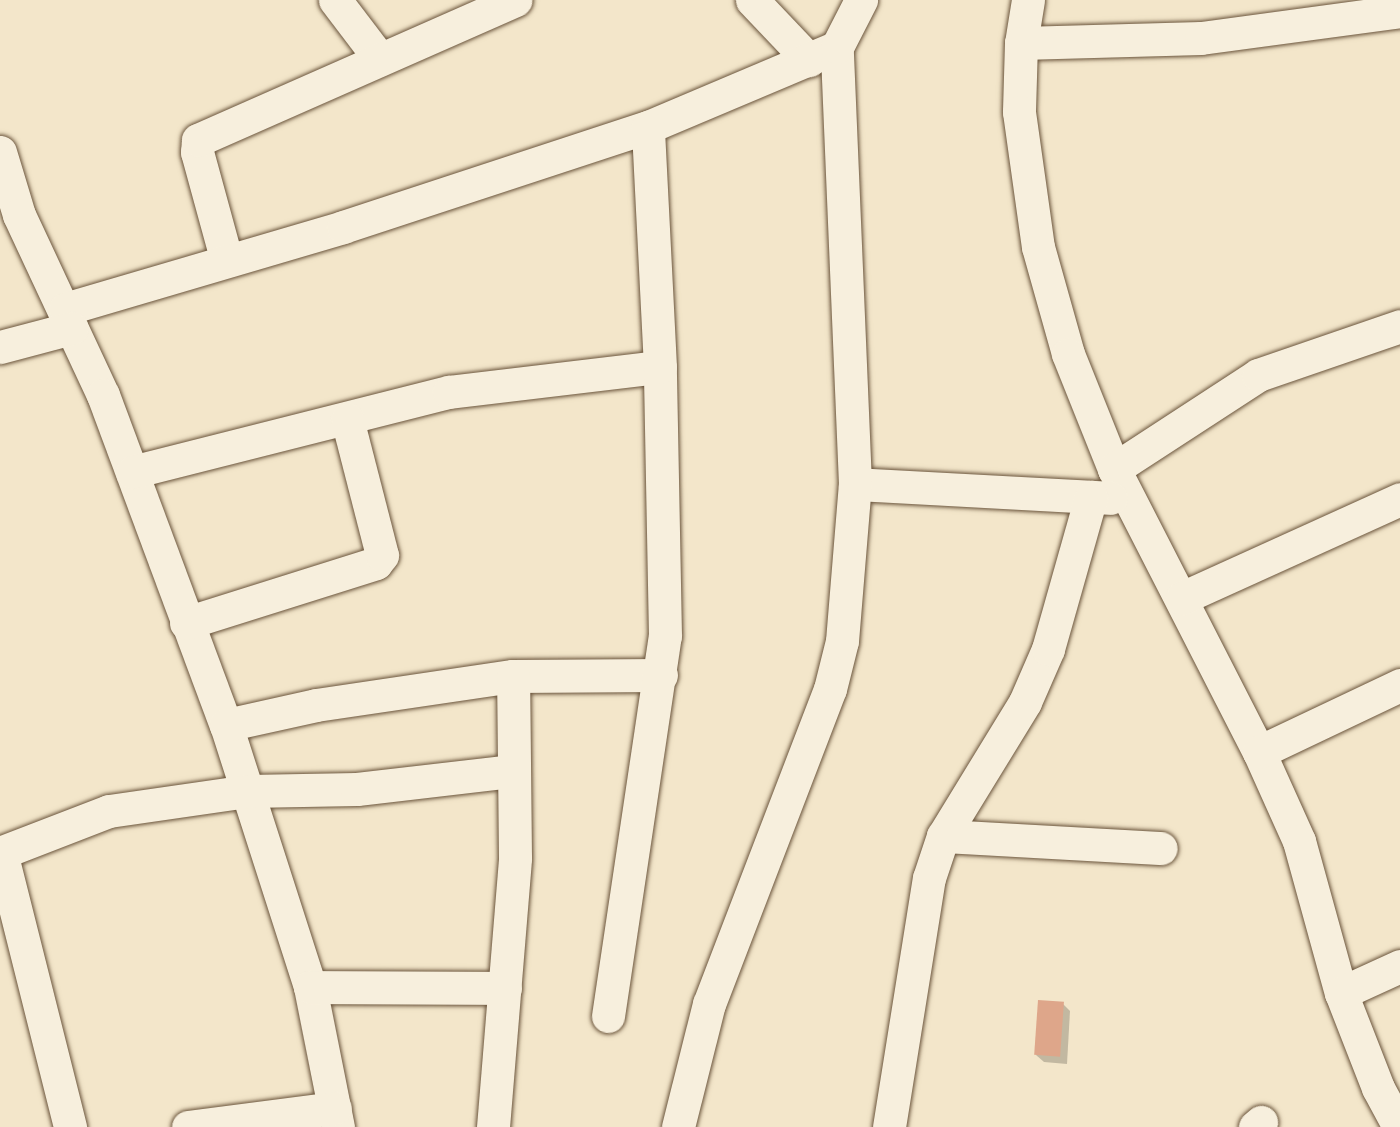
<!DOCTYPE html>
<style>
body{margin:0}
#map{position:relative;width:1400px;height:1127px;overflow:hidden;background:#f3e6ca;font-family:"Libre Bodoni",serif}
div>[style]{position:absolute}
.shadow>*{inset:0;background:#0003}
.building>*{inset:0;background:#dea68a;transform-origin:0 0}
.roads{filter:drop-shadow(0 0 2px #6a543b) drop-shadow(0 0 2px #6a543b)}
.minor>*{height:33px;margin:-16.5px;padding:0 16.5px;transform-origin:16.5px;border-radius:16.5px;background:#f7efdd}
span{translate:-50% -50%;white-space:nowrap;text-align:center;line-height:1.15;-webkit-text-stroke:6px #f7efdd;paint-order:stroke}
</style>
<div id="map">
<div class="shadow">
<div style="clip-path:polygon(1063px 1004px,1070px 1011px,1067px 1064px,1044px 1062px,1036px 1055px)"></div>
</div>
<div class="building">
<div style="left:1038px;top:1000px;width:26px;height:55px;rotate:4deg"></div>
</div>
<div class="roads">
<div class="minor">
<div style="left:335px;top:0;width:74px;rotate:52.7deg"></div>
<div style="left:752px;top:0;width:83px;rotate:46.5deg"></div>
<div style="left:1028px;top:0;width:44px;rotate:99.2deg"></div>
<div style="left:1021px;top:43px;width:69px;rotate:91.7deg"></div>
<div style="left:1019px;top:112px;width:136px;rotate:82deg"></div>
<div style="left:1038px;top:247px;width:111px;rotate:74.3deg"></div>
<div style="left:1068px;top:354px;width:124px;rotate:68.2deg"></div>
<div style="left:1114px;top:469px;width:318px;rotate:62.9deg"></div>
<div style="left:1259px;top:752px;width:98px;rotate:65.8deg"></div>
<div style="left:1299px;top:841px;width:158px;rotate:74.6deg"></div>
<div style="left:1341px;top:993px;width:102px;rotate:68.7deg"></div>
<div style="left:1378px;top:1088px;width:44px;rotate:61.7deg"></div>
<div style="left:1021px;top:43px;width:180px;rotate:-1.6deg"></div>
<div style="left:1201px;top:38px;width:201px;rotate:-7.7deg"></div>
<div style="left:0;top:152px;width:66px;rotate:73.2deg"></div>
<div style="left:19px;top:215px;width:199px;rotate:65deg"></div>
<div style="left:103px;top:395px;width:352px;rotate:69.6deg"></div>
<div style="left:226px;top:725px;width:275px;rotate:72.2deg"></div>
<div style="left:310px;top:987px;width:143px;rotate:78.7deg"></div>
<div style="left:226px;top:258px;width:110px;rotate:-105.3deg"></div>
<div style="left:197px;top:152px;width:12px;rotate:-85deg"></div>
<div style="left:198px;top:140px;width:347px;rotate:-23.8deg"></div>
<div style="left:65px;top:309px;width:290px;rotate:-16.4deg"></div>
<div style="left:343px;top:227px;width:321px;rotate:-18.2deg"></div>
<div style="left:648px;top:127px;width:205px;rotate:-22.9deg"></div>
<div style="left:0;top:347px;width:74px;rotate:-14.8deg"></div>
<div style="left:1114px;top:469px;width:172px;rotate:-33.1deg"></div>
<div style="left:1258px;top:375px;width:150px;rotate:-19deg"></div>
<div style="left:132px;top:472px;width:327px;rotate:-14.2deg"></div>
<div style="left:449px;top:392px;width:212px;rotate:-6.8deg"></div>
<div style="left:855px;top:484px;width:256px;rotate:3.1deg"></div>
<div style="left:1182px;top:598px;width:239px;rotate:-24.4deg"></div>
<div style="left:186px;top:623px;width:199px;rotate:-17.5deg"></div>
<div style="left:376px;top:563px;width:10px;rotate:-53deg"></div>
<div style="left:382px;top:555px;width:140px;rotate:-104.4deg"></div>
<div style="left:226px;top:725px;width:92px;rotate:-12.5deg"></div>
<div style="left:316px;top:705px;width:199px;rotate:-8.4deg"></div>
<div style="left:513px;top:676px;width:148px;rotate:-0.4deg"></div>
<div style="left:1259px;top:752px;width:156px;rotate:-25.4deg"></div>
<div style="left:943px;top:836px;width:218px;rotate:3.2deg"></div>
<div style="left:1px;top:852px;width:284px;rotate:75.9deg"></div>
<div style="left:0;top:853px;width:117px;rotate:-21.1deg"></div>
<div style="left:109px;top:811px;width:140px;rotate:-8.2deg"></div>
<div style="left:248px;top:791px;width:109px;rotate:-1.1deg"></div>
<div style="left:357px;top:789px;width:157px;rotate:-6.6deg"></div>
<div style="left:310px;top:987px;width:195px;rotate:0.3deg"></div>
<div style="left:1341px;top:993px;width:65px;rotate:-24.6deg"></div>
<div style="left:608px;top:1016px;width:384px;rotate:-81.5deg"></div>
<div style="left:665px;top:636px;width:269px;rotate:-91.1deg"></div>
<div style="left:660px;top:367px;width:240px;rotate:-92.9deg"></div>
<div style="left:188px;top:1127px;width:148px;rotate:-7.4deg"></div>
<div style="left:493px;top:1127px;width:270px;rotate:-85.3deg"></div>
<div style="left:515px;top:858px;width:182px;rotate:-90.6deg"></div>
<div style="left:678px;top:1127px;width:127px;rotate:-75.9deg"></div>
<div style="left:709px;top:1004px;width:337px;rotate:-69deg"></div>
<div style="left:830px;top:689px;width:49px;rotate:-76deg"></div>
<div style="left:842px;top:641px;width:158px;rotate:-85.3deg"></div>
<div style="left:855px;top:484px;width:437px;rotate:-92.4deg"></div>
<div style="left:837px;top:47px;width:53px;rotate:-62.9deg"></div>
<div style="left:889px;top:1127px;width:252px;rotate:-80.9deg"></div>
<div style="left:929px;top:878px;width:44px;rotate:-71.6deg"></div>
<div style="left:943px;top:836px;width:157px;rotate:-58.5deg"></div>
<div style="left:1025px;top:702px;width:58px;rotate:-66.5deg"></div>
<div style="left:1048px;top:649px;width:158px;rotate:-74.2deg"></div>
<div style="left:1255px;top:1127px;width:8px;rotate:-40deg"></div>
</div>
</div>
</div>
